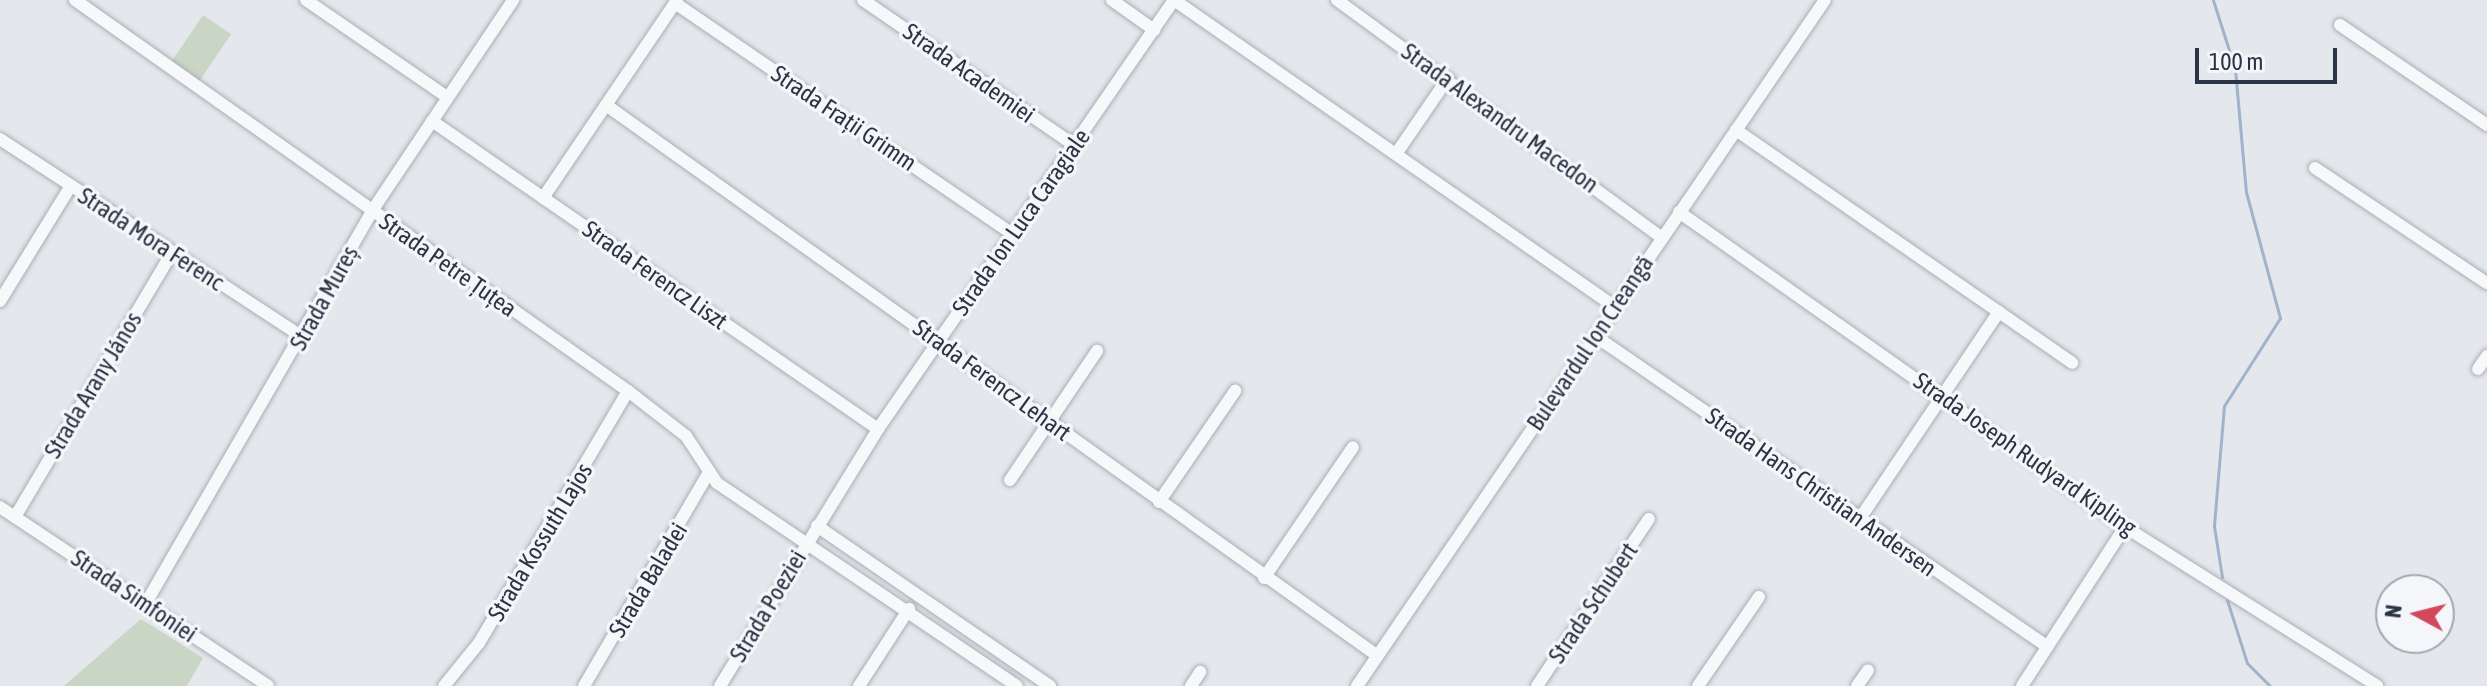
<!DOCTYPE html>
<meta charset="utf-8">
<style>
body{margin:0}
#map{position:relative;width:2487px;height:686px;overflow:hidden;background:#e4e7ec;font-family:"Asap Condensed",sans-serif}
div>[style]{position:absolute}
.green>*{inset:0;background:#c9d6c5;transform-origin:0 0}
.stream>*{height:3px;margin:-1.5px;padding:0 1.5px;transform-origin:1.5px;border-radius:1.5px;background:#9fb4cc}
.roads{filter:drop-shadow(0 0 2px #a9aeb7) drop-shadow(0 0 2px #a9aeb7)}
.minor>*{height:12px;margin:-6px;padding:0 6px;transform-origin:6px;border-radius:6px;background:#f7f8fa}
span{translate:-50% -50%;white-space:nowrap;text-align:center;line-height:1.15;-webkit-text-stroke:7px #f4f6f9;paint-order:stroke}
.street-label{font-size:24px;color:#2b3445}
.north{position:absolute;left:2375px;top:574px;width:80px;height:80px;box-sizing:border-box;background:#f4f6f9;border:2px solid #a4a8b1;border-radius:50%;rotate:277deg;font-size:22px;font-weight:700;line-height:32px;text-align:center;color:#2b3445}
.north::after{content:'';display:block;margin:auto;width:28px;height:36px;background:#d1495b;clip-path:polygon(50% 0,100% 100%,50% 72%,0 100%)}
.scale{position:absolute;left:2195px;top:48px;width:142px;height:36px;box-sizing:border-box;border:4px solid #2b3445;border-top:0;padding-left:10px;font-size:24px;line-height:28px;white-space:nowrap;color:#2b3445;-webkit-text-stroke:6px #f4f6f9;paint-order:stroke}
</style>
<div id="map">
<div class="green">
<div style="left:203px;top:15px;width:34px;height:58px;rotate:34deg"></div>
<div style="clip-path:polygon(141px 619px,203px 658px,187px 686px,64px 686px)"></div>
</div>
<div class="stream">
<div style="left:2213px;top:0;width:72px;rotate:72.3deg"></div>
<div style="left:2235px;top:69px;width:123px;rotate:84.9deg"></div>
<div style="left:2246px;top:192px;width:131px;rotate:74.9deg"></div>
<div style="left:2280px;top:318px;width:104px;rotate:122.5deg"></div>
<div style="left:2224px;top:406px;width:120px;rotate:94.8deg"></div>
<div style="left:2214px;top:526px;width:52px;rotate:81.1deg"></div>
<div style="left:2227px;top:600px;width:66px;rotate:72.4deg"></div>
<div style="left:2247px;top:663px;width:33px;rotate:45deg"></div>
</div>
<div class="roads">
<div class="minor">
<div style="left:75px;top:0;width:677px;rotate:35.26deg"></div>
<div style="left:628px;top:391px;width:73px;rotate:37.8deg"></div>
<div style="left:686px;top:436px;width:56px;rotate:56.6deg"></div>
<div style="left:717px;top:483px;width:362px;rotate:34.1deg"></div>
<div style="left:306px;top:0;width:171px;rotate:34.5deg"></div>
<div style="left:863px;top:0;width:256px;rotate:34.5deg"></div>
<div style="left:1112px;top:0;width:52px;rotate:35.5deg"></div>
<div style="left:1174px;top:0;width:537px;rotate:34.84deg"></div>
<div style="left:1337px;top:0;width:403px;rotate:36.2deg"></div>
<div style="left:675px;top:3px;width:409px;rotate:34.4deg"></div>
<div style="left:2340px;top:25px;width:178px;rotate:34.2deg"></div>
<div style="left:606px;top:105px;width:948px;rotate:35.52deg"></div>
<div style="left:432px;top:121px;width:542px;rotate:34.63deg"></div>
<div style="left:1736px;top:130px;width:409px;rotate:34.7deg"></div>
<div style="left:0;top:139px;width:362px;rotate:33.2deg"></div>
<div style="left:1396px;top:154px;width:92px;rotate:-55.6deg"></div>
<div style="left:2315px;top:168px;width:207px;rotate:33.8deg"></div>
<div style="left:543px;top:198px;width:239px;rotate:-55.9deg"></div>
<div style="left:1679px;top:212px;width:546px;rotate:35.23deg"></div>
<div style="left:2125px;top:527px;width:298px;rotate:32.2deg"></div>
<div style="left:0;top:301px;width:134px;rotate:-58.4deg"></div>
<div style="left:1595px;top:336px;width:549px;rotate:34.47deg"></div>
<div style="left:2478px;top:369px;width:16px;rotate:-55deg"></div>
<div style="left:1010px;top:480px;width:156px;rotate:-56deg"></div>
<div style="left:1159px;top:502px;width:135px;rotate:-55.6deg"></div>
<div style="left:0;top:507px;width:322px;rotate:33.7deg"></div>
<div style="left:15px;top:517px;width:307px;rotate:-59.3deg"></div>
<div style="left:1859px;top:520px;width:251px;rotate:-56.1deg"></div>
<div style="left:817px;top:526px;width:283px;rotate:34.5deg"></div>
<div style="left:1264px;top:578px;width:158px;rotate:-55.8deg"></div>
<div style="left:146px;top:603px;width:452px;rotate:-60deg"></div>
<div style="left:372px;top:211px;width:254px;rotate:-56.2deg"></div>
<div style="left:444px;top:686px;width:55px;rotate:-50.9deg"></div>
<div style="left:479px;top:643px;width:293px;rotate:-59.4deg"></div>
<div style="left:584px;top:686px;width:248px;rotate:-59.7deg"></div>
<div style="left:720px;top:686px;width:302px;rotate:-58.4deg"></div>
<div style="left:878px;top:429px;width:521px;rotate:-55.4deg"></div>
<div style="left:859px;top:686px;width:92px;rotate:-57deg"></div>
<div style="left:1191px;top:686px;width:17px;rotate:-57deg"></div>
<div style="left:1357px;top:686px;width:830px;rotate:-55.7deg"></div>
<div style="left:1537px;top:686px;width:201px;rotate:-56.2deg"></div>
<div style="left:1698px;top:686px;width:108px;rotate:-55.6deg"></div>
<div style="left:1857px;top:686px;width:19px;rotate:-55deg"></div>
<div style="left:2022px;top:686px;width:189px;rotate:-57.1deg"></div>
</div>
</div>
<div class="street-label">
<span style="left:969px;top:73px;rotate:35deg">Strada Academiei</span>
<span style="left:844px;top:118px;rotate:34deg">Strada Frații Grimm</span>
<span style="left:1500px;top:118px;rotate:36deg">Strada Alexandru Macedon</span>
<span style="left:1021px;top:222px;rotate:-55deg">Strada Ion Luca Caragiale</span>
<span style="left:151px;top:239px;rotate:33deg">Strada Mora Ferenc</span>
<span style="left:448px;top:265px;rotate:35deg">Strada Petre Țuțea</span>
<span style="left:655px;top:275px;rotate:35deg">Strada Ferencz Liszt</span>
<span style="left:324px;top:298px;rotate:-61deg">Strada Mureș</span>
<span style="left:1590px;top:343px;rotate:-56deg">Bulevardul Ion Creangă</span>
<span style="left:992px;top:380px;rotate:36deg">Strada Ferencz Lehart</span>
<span style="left:93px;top:385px;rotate:-59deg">Strada Arany János</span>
<span style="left:2025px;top:454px;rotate:35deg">Strada Joseph Rudyard Kipling</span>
<span style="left:1821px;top:492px;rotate:35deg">Strada Hans Christian Andersen</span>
<span style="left:540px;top:542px;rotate:-59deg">Strada Kossuth Lajos</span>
<span style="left:648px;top:580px;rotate:-59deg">Strada Baladei</span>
<span style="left:134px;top:596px;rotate:34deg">Strada Simfoniei</span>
<span style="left:1593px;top:603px;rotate:-56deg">Strada Schubert</span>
<span style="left:768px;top:606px;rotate:-59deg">Strada Poeziei</span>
</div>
<div class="north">N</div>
<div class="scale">100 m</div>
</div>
